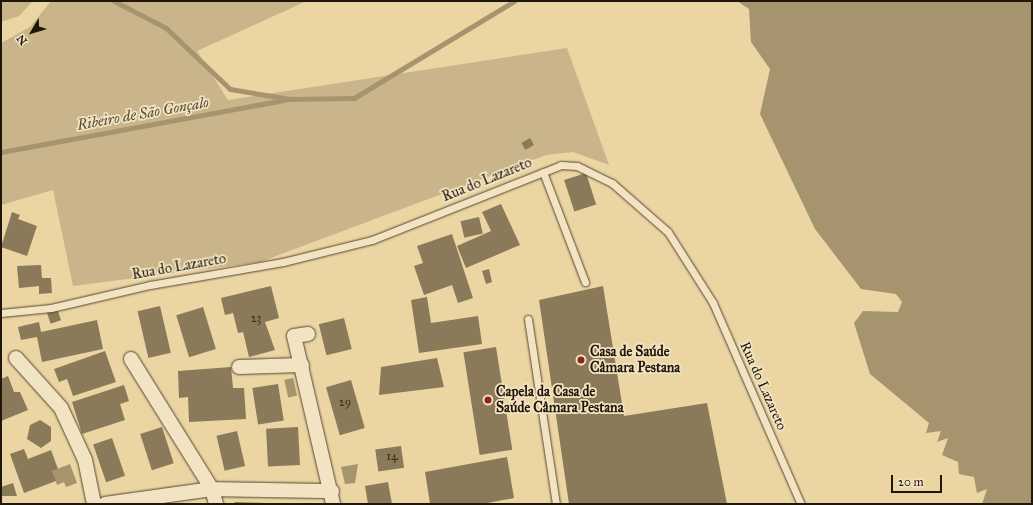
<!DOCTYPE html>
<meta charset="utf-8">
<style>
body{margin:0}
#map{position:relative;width:1033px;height:505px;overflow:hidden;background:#ebd5a3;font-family:"IM FELL Great Primer",serif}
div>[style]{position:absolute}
.green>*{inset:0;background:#c9b589}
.water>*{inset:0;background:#a6946e;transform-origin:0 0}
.stream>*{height:5px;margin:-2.5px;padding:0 2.5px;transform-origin:2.5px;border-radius:2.5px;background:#a6946e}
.building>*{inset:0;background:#8a7a59;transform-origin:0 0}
.roads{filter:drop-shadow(0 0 1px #54462f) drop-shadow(0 0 1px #54462f)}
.lane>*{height:7px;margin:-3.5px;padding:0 3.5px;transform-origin:3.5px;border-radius:3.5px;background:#f2e4c3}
.street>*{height:14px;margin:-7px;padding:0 7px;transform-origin:7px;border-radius:7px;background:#f2e4c3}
.dots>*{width:11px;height:11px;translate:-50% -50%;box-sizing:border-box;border:2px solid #f2e4c3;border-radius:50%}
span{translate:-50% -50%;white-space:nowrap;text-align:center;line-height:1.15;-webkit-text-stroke:3.5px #f2e4c3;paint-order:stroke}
.number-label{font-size:12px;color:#3b301c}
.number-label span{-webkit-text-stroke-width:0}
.street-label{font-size:14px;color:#211708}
.poi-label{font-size:14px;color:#211708;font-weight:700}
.left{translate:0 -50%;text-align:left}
.water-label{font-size:15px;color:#564931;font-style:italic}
.frame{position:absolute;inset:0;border:2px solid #211708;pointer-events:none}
.north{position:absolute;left:12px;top:12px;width:40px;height:40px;-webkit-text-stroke:3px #f2e4c3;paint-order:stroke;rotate:232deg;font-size:11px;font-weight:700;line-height:16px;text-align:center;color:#211708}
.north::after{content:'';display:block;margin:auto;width:14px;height:18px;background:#211708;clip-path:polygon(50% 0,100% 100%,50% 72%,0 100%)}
.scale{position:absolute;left:891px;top:475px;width:51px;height:18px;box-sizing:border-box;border:2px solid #211708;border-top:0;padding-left:5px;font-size:12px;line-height:14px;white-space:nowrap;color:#211708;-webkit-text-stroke:3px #f2e4c3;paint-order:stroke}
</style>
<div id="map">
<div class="green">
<div style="clip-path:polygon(1px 1px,33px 1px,19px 16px,1px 22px)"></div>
<div style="clip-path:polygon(51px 1px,307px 1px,197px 51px,228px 100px,567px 48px,609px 165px,573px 152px,546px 155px,260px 262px,73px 286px,53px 190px,1px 205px,1px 43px,30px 27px)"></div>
</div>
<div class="water">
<div style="clip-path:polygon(737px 1px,1032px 1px,1032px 504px,982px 504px,987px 489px,977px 493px,974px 477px,959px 474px,958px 462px,942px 455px,948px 438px,937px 442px,941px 431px,926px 433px,929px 423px,870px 374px,854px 323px,863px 311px,898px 312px,902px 302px,896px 294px,861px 289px,815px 229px,760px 114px,770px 69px,751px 42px,749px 9px)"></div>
<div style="left:293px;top:378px;width:18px;height:9px;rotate:77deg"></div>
<div style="clip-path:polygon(70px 464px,77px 483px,66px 487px,64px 482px,57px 485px,52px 471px)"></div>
<div style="clip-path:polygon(358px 464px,355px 483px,345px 484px,341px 467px)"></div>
</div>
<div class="stream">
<div style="left:114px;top:1px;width:59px;rotate:27.4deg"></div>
<div style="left:166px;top:28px;width:88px;rotate:43.6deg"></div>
<div style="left:230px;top:89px;width:61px;rotate:9.5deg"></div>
<div style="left:290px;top:99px;width:64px;rotate:-0.9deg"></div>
<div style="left:354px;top:98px;width:187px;rotate:-31.2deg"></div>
<div style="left:1px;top:152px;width:289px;rotate:-10.4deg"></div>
</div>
<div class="building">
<div style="left:530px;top:138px;width:8px;height:10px;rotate:60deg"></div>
<div style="left:586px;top:173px;width:33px;height:23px;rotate:72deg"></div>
<div style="clip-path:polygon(501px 204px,520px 245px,466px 268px,457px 246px,491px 231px,482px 212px)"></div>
<div style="clip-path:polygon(12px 212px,20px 215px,18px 219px,37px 226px,27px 256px,1px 247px)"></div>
<div style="left:479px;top:217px;width:17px;height:19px;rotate:77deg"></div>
<div style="clip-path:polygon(452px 234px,473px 298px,458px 303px,452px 285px,424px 295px,414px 266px,423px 263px,417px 246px)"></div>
<div style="clip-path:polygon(41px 265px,42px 278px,51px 278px,52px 293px,39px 294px,39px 286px,19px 288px,17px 266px)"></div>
<div style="clip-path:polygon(489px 269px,492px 282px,486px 284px,482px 271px)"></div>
<div style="clip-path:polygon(271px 286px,279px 318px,265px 322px,275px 350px,249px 357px,243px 332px,238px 333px,233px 313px,225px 315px,221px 298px)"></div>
<div style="clip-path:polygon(603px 286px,624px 416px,707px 403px,727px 504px,569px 504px,539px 300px)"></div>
<div style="clip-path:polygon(427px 297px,431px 323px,478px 316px,482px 344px,419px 353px,411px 300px)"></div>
<div style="left:160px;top:306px;width:48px;height:23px;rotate:77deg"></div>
<div style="left:203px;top:307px;width:44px;height:28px;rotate:73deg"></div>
<div style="left:57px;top:308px;width:13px;height:11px;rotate:72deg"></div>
<div style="left:344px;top:318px;width:32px;height:26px;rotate:76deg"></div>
<div style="clip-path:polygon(97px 320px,103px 349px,42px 362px,37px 337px,21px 340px,18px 327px,39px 322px,41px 332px)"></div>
<div style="left:496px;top:347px;width:104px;height:33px;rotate:81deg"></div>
<div style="clip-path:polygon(105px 351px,116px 382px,73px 396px,67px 379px,59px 382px,54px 369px)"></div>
<div style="clip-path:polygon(437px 358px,444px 387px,379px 395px,381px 367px)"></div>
<div style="clip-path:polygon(231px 367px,233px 388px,244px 388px,246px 419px,189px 422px,188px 397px,179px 398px,178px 371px)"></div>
<div style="clip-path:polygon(8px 376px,14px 392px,20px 392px,28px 410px,1px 421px,1px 379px)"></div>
<div style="left:351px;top:380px;width:50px;height:26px;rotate:74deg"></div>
<div style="left:278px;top:384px;width:37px;height:26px;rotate:81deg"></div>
<div style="clip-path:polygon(124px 385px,129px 401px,120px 404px,125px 420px,82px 434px,72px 402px)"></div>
<div style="clip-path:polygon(40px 420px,51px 427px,51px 441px,41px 448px,27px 439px,30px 425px)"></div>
<div style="left:162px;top:427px;width:38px;height:23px;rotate:72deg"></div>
<div style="left:298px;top:427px;width:38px;height:32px;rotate:87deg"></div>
<div style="left:237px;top:431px;width:36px;height:21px;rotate:77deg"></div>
<div style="left:112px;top:438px;width:40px;height:20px;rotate:71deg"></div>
<div style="left:401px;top:446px;width:22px;height:26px;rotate:82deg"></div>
<div style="clip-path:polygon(24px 449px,28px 459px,51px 450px,58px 469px,52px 471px,56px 481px,24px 493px,10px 454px)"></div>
<div style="clip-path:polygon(507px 457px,514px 498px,482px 504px,430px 504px,425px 472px)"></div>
<div style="clip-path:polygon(388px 482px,392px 504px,368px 504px,365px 486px)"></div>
<div style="clip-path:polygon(13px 483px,17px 496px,2px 496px,1px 487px)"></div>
<div style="clip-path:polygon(235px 502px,266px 503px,266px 504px,234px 504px)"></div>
</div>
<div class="roads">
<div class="lane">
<div style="left:543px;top:172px;width:118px;rotate:69.1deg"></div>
<div style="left:1px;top:313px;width:50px;rotate:-5.7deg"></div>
<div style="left:51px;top:308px;width:102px;rotate:-13.1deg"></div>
<div style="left:150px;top:285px;width:135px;rotate:-9.8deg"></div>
<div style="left:283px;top:262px;width:92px;rotate:-13.9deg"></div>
<div style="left:372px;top:240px;width:203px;rotate:-21.6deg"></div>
<div style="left:561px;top:165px;width:16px;rotate:4deg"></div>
<div style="left:577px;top:166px;width:39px;rotate:26deg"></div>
<div style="left:612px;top:183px;width:74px;rotate:41.2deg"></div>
<div style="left:668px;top:232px;width:84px;rotate:57.6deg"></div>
<div style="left:713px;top:303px;width:219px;rotate:66.4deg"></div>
<div style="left:528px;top:319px;width:187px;rotate:81.4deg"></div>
</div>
<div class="street">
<div style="left:308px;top:334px;width:14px;rotate:172deg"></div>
<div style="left:294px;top:336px;width:172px;rotate:76.9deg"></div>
<div style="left:16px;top:358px;width:67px;rotate:48deg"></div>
<div style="left:61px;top:408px;width:57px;rotate:65.2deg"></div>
<div style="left:85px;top:460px;width:45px;rotate:78.4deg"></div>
<div style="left:131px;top:359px;width:153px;rotate:58.1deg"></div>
<div style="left:212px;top:489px;width:16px;rotate:75deg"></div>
<div style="left:239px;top:367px;width:63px;rotate:-1.8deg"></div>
<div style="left:105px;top:504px;width:108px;rotate:-8deg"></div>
<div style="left:212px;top:489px;width:120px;rotate:1deg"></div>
</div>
</div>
<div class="dots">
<div style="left:581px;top:360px;background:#8f2418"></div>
<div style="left:488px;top:400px;background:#8f2418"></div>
</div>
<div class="number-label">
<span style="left:256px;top:319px">23</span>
<span style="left:345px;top:403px">29</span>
<span style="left:392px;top:457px">14</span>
</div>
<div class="street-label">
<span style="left:487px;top:180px;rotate:-22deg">Rua do Lazareto</span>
<span style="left:179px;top:267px;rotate:-10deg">Rua do Lazareto</span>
<span style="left:763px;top:386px;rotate:66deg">Rua do Lazareto</span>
</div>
<div class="poi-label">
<span class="left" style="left:590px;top:360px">Casa de Saúde<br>Câmara Pestana</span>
<span class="left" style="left:496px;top:400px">Capela da Casa de<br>Saúde Câmara Pestana</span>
</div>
<div class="water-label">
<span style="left:143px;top:114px;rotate:-10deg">Ribeiro de São Gonçalo</span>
</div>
<div class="frame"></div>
<div class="north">N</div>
<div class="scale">20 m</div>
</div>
